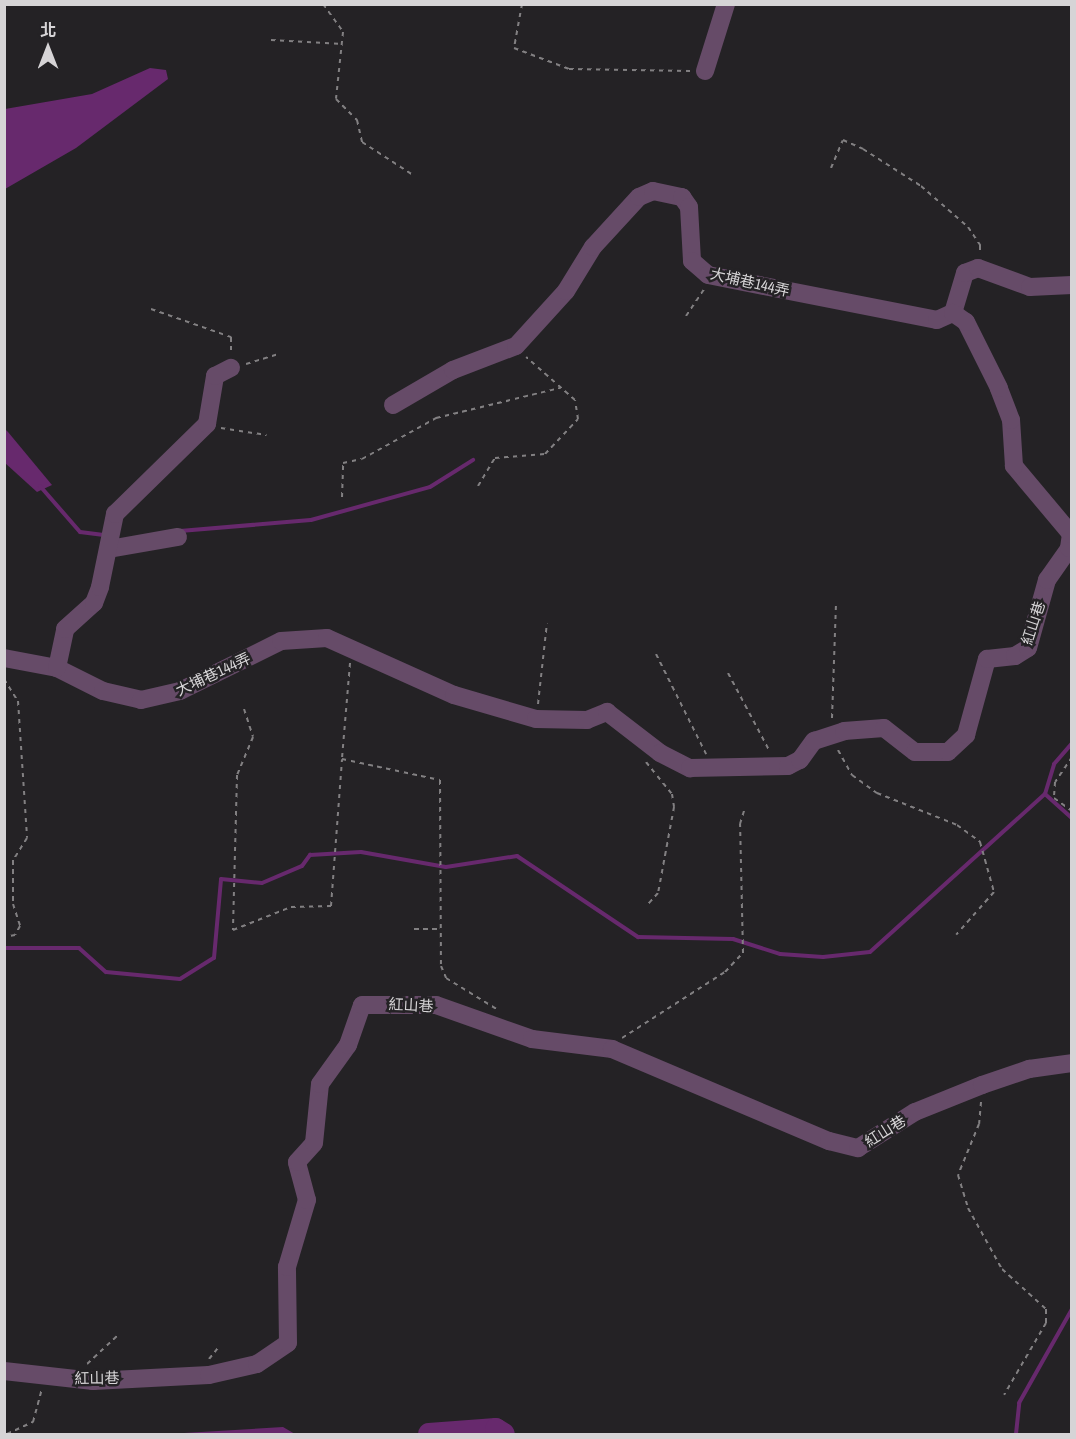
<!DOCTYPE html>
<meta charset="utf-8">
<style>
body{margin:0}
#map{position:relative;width:1076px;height:1439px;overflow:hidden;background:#242225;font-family:"Archivo Narrow","Noto Sans TC",sans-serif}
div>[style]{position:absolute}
.water>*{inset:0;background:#67296d}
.stream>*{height:4px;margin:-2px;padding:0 2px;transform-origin:2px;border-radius:2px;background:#67296d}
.river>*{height:22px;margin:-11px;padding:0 11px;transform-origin:11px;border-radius:11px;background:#67296d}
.path>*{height:2px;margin-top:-1px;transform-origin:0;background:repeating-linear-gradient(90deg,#828082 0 4.5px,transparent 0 9px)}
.minor>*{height:18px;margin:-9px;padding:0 9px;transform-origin:9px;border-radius:9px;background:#664b68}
span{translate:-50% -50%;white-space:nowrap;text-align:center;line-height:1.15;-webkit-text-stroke:5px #242225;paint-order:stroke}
.street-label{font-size:15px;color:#d6d4d6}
.frame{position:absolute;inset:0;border:6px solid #d6d4d6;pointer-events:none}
.north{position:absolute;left:18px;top:18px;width:60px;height:60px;-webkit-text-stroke:4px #242225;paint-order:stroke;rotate:0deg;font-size:16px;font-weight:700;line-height:24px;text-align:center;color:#d6d4d6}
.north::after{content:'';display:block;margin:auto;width:21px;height:27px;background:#d6d4d6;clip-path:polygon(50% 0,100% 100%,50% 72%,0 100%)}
</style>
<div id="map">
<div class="water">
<div style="clip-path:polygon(150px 68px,166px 70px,168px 79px,76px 148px,5px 189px,5px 109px,92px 94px)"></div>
<div style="clip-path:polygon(5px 429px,8px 432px,52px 485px,37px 492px,5px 463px)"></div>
<div style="clip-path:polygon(283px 1427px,295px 1434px,167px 1434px)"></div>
</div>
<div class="stream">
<div style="left:40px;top:486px;width:61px;rotate:49deg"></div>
<div style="left:80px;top:532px;width:24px;rotate:7deg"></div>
<div style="left:180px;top:531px;width:131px;rotate:-4.8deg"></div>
<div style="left:311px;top:520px;width:123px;rotate:-15.5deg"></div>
<div style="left:430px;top:487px;width:51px;rotate:-32.1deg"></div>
<div style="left:1045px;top:794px;width:36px;rotate:42deg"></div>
<div style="left:4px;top:948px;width:75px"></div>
<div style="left:79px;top:948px;width:36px;rotate:42deg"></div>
<div style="left:106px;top:972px;width:74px;rotate:5.4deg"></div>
<div style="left:180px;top:979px;width:40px;rotate:-32deg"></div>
<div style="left:214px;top:958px;width:79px;rotate:-84.9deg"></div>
<div style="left:221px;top:879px;width:41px;rotate:5.6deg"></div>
<div style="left:262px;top:883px;width:43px;rotate:-23deg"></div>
<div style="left:302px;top:866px;width:14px;rotate:-54deg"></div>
<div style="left:310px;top:855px;width:51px;rotate:-3.4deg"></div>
<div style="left:361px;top:852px;width:86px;rotate:10deg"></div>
<div style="left:446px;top:867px;width:72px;rotate:-8.8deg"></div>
<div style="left:517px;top:856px;width:146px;rotate:33.8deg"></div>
<div style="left:638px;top:937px;width:95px;rotate:1.2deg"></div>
<div style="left:733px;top:939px;width:49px;rotate:17.7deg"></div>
<div style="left:780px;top:954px;width:43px;rotate:4deg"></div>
<div style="left:823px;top:957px;width:47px;rotate:-6.1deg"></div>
<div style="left:870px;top:952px;width:236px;rotate:-42.1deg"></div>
<div style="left:1045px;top:794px;width:31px;rotate:-73deg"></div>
<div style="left:1054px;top:764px;width:28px;rotate:-49deg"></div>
<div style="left:1016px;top:1434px;width:31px;rotate:-84deg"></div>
<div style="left:1019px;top:1403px;width:108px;rotate:-60.6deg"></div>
</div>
<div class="river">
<div style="left:429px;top:1434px;width:67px;rotate:-4.3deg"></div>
<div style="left:496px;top:1429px;width:9px;rotate:32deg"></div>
</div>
<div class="path">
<div style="left:323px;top:4px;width:34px;rotate:54deg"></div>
<div style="left:343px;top:32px;width:67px;rotate:96deg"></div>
<div style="left:336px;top:99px;width:30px;rotate:45deg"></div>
<div style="left:357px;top:120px;width:23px;rotate:77deg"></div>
<div style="left:362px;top:142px;width:61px;rotate:32.9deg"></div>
<div style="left:522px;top:4px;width:45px;rotate:100.3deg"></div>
<div style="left:514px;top:48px;width:59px;rotate:20.9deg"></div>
<div style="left:569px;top:69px;width:121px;rotate:0.9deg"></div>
<div style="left:271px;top:40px;width:72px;rotate:3.2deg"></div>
<div style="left:831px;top:168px;width:30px;rotate:-67deg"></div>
<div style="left:843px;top:140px;width:22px;rotate:24deg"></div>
<div style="left:863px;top:149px;width:69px;rotate:32.5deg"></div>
<div style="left:921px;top:186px;width:62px;rotate:41.1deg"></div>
<div style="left:968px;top:227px;width:22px;rotate:56deg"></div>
<div style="left:980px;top:245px;width:8px;rotate:90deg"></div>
<div style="left:151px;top:309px;width:85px;rotate:19.3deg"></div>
<div style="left:231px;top:337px;width:17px;rotate:90deg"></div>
<div style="left:686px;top:316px;width:32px;rotate:-56deg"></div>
<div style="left:246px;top:364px;width:34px;rotate:-17deg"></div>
<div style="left:221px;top:428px;width:46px;rotate:8.8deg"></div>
<div style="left:478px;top:486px;width:33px;rotate:-59deg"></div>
<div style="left:495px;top:458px;width:50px;rotate:-4.6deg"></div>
<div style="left:545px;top:454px;width:48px;rotate:-46.7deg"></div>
<div style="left:578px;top:419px;width:19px;rotate:-99deg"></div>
<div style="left:575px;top:400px;width:65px;rotate:-138.7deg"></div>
<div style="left:342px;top:497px;width:34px;rotate:-88deg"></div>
<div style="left:343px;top:463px;width:19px;rotate:-12deg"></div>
<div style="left:362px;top:459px;width:85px;rotate:-29deg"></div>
<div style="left:436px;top:418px;width:128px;rotate:-13.6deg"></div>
<div style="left:656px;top:654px;width:112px;rotate:63.4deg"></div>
<div style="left:350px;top:663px;width:96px;rotate:94.8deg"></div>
<div style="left:342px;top:759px;width:100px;rotate:12.1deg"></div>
<div style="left:440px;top:780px;width:186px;rotate:89.7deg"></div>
<div style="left:441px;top:966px;width:13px;rotate:67deg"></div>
<div style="left:446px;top:978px;width:61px;rotate:31.6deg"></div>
<div style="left:728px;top:673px;width:87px;rotate:62deg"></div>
<div style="left:4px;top:679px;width:26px;rotate:58deg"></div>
<div style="left:18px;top:701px;width:137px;rotate:86.2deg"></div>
<div style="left:27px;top:838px;width:26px;rotate:122deg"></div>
<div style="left:13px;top:860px;width:44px;rotate:90deg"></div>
<div style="left:13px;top:904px;width:23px;rotate:72deg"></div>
<div style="left:20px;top:926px;width:10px;rotate:119deg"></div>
<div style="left:15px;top:935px;width:11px;rotate:170deg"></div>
<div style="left:538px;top:704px;width:81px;rotate:-83.7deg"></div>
<div style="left:244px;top:709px;width:29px;rotate:72deg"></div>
<div style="left:253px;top:737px;width:41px;rotate:112.8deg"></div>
<div style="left:237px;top:775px;width:155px;rotate:91.5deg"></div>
<div style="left:233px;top:930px;width:62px;rotate:-21.6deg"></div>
<div style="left:291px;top:907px;width:40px;rotate:-1.4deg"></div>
<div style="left:331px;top:906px;width:147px;rotate:-85.7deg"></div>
<div style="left:832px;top:718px;width:114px;rotate:-88deg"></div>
<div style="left:838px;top:750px;width:29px;rotate:61deg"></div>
<div style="left:852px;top:775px;width:31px;rotate:36deg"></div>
<div style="left:877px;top:793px;width:86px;rotate:21.8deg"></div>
<div style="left:957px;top:825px;width:29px;rotate:36deg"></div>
<div style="left:980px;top:842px;width:52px;rotate:74.4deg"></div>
<div style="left:994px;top:892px;width:57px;rotate:131.5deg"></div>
<div style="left:1072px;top:757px;width:30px;rotate:124deg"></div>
<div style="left:1055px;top:782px;width:16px;rotate:94deg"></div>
<div style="left:1054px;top:798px;width:22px;rotate:36deg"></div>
<div style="left:646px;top:762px;width:41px;rotate:50.9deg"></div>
<div style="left:672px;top:794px;width:13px;rotate:81deg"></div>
<div style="left:674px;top:807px;width:87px;rotate:100.5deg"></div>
<div style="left:658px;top:893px;width:15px;rotate:132deg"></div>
<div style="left:414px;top:929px;width:26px"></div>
<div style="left:622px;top:1038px;width:122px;rotate:-32.7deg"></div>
<div style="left:725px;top:972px;width:26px;rotate:-47deg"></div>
<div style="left:743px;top:953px;width:129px;rotate:-91.3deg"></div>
<div style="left:740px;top:824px;width:17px;rotate:-73deg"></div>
<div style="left:981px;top:1102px;width:22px;rotate:95deg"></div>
<div style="left:979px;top:1124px;width:55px;rotate:112.4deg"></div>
<div style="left:958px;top:1175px;width:34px;rotate:73deg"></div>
<div style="left:968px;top:1208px;width:70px;rotate:60.9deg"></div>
<div style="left:1002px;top:1269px;width:59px;rotate:42.3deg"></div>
<div style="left:1046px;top:1309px;width:14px;rotate:90deg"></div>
<div style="left:1046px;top:1323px;width:83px;rotate:120.3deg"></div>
<div style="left:209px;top:1359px;width:14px;rotate:-51deg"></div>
<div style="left:87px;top:1364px;width:41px;rotate:-43deg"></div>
<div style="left:7px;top:1434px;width:29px;rotate:-25deg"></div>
<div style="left:33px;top:1422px;width:34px;rotate:-75deg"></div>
</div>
<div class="minor">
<div style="left:705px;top:71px;width:70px;rotate:-72.6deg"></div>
<div style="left:393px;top:405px;width:69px;rotate:-30.3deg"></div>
<div style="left:453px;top:370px;width:67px;rotate:-20.9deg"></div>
<div style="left:516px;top:346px;width:74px;rotate:-47.7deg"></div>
<div style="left:566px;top:291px;width:52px;rotate:-58.5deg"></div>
<div style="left:593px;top:247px;width:68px;rotate:-47.4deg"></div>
<div style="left:639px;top:197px;width:15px;rotate:-23deg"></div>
<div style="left:653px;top:191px;width:30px;rotate:12deg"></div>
<div style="left:682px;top:197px;width:12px;rotate:55deg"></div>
<div style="left:689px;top:207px;width:54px;rotate:86.8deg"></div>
<div style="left:692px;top:261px;width:21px;rotate:41deg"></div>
<div style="left:708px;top:275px;width:233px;rotate:11.1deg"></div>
<div style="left:937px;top:320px;width:17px;rotate:-24deg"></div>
<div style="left:953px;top:313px;width:42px;rotate:-73.3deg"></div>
<div style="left:965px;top:273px;width:14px;rotate:-21deg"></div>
<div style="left:978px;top:268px;width:55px;rotate:20.1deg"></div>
<div style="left:1030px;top:287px;width:42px;rotate:-2.7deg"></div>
<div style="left:109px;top:549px;width:70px;rotate:-9.9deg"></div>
<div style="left:4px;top:658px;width:54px;rotate:10.7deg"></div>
<div style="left:57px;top:668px;width:51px;rotate:26.6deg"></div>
<div style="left:103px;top:691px;width:39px;rotate:13deg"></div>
<div style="left:141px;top:700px;width:40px;rotate:-13deg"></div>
<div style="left:180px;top:691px;width:113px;rotate:-26.3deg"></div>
<div style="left:281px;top:641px;width:46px;rotate:-3.7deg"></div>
<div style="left:327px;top:638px;width:139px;rotate:24.2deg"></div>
<div style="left:454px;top:695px;width:85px;rotate:16.3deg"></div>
<div style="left:536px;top:719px;width:51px;rotate:1.1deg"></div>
<div style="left:587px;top:720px;width:22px;rotate:-22deg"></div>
<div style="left:607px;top:712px;width:67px;rotate:37.7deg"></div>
<div style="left:660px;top:753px;width:34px;rotate:27deg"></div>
<div style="left:690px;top:768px;width:98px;rotate:-1.2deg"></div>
<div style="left:788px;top:766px;width:13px;rotate:-27deg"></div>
<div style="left:800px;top:760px;width:24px;rotate:-54deg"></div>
<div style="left:814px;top:741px;width:32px;rotate:-18deg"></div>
<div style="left:844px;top:731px;width:40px;rotate:-4.3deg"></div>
<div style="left:884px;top:728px;width:39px;rotate:38deg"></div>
<div style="left:915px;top:752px;width:33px"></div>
<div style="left:948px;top:752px;width:25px;rotate:-43deg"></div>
<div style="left:966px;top:735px;width:79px;rotate:-74.6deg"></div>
<div style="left:987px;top:659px;width:28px;rotate:-6deg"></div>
<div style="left:1015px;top:656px;width:15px;rotate:-32deg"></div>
<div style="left:1028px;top:648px;width:71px;rotate:-74.4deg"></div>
<div style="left:1047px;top:580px;width:39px;rotate:-55deg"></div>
<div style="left:1069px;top:548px;width:14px;rotate:-82deg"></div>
<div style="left:1071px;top:534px;width:89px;rotate:-130deg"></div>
<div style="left:1014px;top:466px;width:46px;rotate:-93.7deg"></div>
<div style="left:1011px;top:420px;width:34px;rotate:-111deg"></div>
<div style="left:999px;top:388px;width:74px;rotate:-116.6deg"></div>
<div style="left:966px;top:322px;width:16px;rotate:-145deg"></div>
<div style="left:57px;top:668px;width:40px;rotate:-78deg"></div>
<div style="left:65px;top:629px;width:39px;rotate:-42deg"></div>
<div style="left:94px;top:603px;width:17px;rotate:-69deg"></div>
<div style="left:100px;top:587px;width:75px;rotate:-78.4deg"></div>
<div style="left:115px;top:514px;width:129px;rotate:-44.4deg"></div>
<div style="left:207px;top:424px;width:49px;rotate:-80.5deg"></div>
<div style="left:215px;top:376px;width:18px;rotate:-27deg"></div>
<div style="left:4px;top:1371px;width:90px;rotate:6.4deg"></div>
<div style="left:93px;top:1381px;width:116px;rotate:-3deg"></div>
<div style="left:209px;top:1375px;width:49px;rotate:-12.9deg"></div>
<div style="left:257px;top:1364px;width:37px;rotate:-34deg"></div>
<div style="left:288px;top:1343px;width:76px;rotate:-90.8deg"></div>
<div style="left:287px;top:1267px;width:70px;rotate:-73.4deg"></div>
<div style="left:307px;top:1200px;width:39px;rotate:-105deg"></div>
<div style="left:297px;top:1162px;width:25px;rotate:-48deg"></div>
<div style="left:314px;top:1143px;width:59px;rotate:-84.2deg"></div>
<div style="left:320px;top:1084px;width:48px;rotate:-54.3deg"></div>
<div style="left:348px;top:1045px;width:42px;rotate:-70.7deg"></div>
<div style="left:362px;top:1005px;width:74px"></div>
<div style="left:436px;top:1005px;width:102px;rotate:19.5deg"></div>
<div style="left:532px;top:1039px;width:81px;rotate:7.1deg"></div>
<div style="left:612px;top:1049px;width:236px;rotate:23deg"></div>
<div style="left:829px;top:1141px;width:30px;rotate:14deg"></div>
<div style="left:858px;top:1148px;width:67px;rotate:-32.3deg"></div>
<div style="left:915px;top:1112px;width:72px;rotate:-21.9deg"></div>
<div style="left:982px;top:1085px;width:50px;rotate:-18.8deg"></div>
<div style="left:1029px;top:1069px;width:43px;rotate:-7.9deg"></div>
</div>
<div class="street-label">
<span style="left:750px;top:282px;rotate:13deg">大埔巷144弄</span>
<span style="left:1033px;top:623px;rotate:-72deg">紅山巷</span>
<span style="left:213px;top:674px;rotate:-25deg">大埔巷144弄</span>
<span style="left:411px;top:1005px;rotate:3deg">紅山巷</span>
<span style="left:885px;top:1131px;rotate:-32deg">紅山巷</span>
<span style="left:97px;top:1378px;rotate:-1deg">紅山巷</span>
</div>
<div class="frame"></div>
<div class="north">北</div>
</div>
